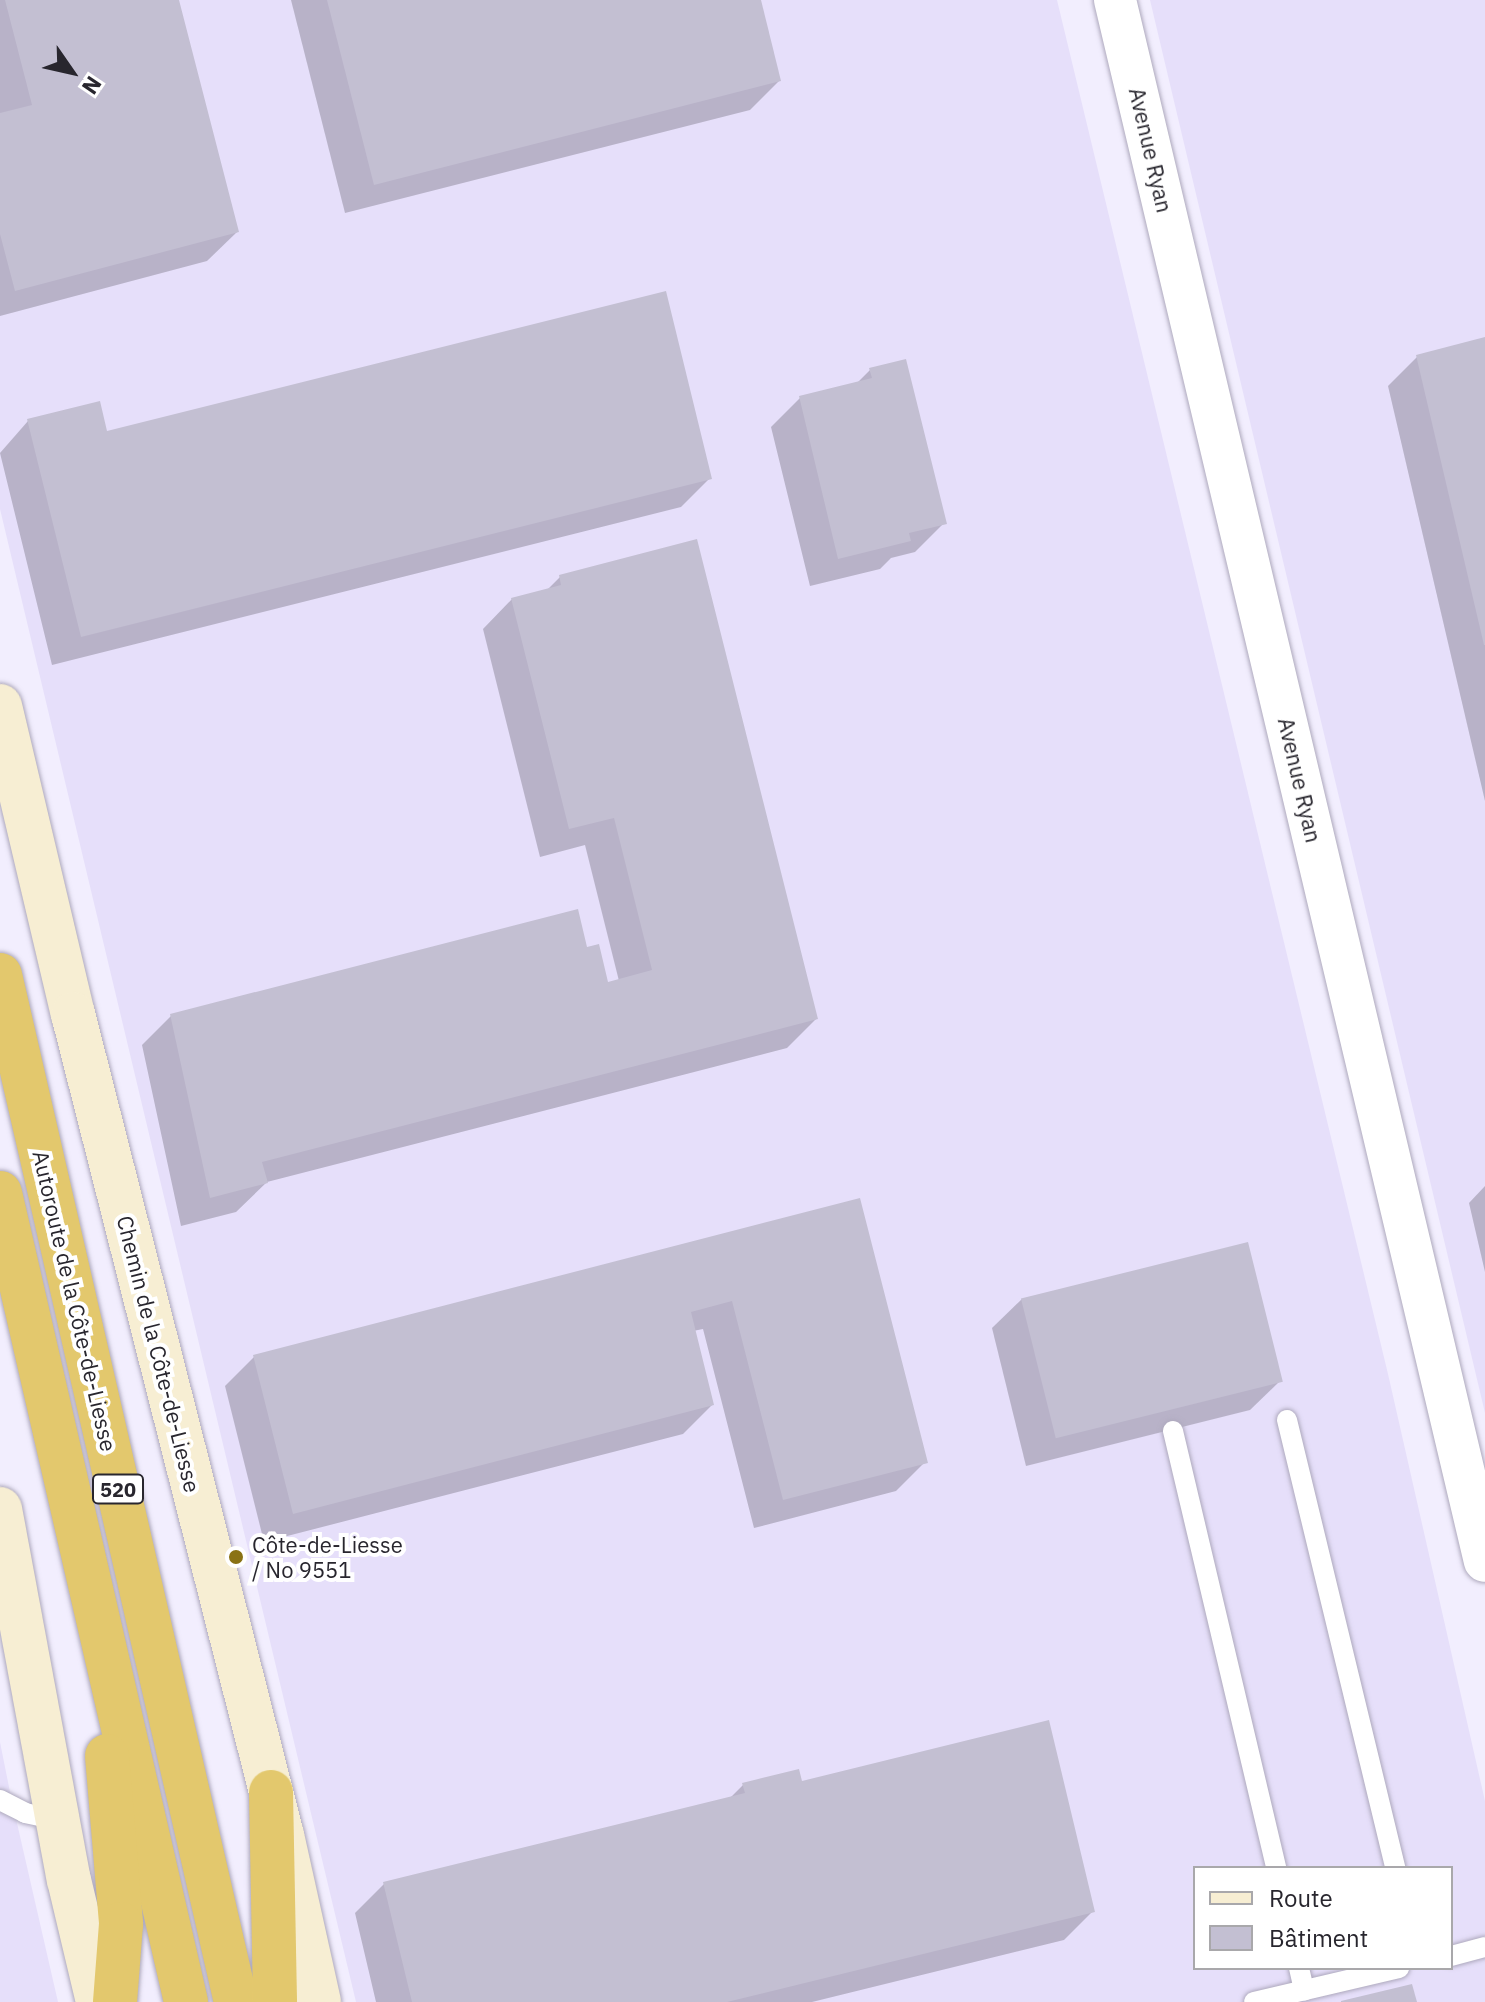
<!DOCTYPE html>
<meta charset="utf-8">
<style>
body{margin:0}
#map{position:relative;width:1485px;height:2002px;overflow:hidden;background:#f2eefe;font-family:"IBM Plex Sans",sans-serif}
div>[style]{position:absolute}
.built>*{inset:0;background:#e6dffa}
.shadow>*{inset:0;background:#0003}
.building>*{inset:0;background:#c3bfd2;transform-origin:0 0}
.roads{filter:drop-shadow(0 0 2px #aea9bd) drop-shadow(0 0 2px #aea9bd)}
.service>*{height:20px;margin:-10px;padding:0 10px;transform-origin:10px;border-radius:10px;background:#fff}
.minor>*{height:42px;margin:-21px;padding:0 21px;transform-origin:21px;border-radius:21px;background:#fff}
.secondary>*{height:44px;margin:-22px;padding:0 22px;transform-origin:22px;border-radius:22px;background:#f7eed3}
.motorway>*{height:44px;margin:-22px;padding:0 22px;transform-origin:22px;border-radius:22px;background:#e3c86d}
.dots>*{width:22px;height:22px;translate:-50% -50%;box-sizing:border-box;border:4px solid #fff;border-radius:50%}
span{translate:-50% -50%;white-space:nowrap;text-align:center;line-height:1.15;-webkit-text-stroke:8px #fff;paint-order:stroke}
.shield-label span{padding:2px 6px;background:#fff;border:2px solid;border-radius:6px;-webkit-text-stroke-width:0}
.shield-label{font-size:20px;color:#28262e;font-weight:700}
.street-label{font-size:22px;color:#28262e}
.poi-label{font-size:22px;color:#28262e}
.left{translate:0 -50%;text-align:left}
.legend{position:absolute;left:1193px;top:1866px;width:260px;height:104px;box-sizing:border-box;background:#fff;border:2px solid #a9a8ab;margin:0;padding:10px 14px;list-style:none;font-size:24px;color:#28262e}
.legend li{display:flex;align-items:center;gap:16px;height:40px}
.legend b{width:40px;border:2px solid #a9a8ab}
.north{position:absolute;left:32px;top:32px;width:80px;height:80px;-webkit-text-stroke:6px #fff;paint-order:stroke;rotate:124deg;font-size:22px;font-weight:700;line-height:32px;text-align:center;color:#28262e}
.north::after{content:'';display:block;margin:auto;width:28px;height:36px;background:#28262e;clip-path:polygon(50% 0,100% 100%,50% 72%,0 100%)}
</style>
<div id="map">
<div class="built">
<div style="clip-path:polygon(evenodd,0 0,1057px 0,1388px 1374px,1485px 1801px,1485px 2002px,356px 2002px,0 509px,0 0,1195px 1868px,1451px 1868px,1451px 1968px,1195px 1968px,1195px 1868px)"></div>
<div style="clip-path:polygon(1150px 0,1485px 0,1485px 1413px)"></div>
<div style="clip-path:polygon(0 1742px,11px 1797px,58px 2002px,0 2002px)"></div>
</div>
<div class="shadow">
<div style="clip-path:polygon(0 0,177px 0,237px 232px,207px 261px,0 316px)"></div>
<div style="clip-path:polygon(291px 0,759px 0,779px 81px,750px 110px,345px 213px)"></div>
<div style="clip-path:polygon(1485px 339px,1485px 801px,1388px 386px,1417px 357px)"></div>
<div style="clip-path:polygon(870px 370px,944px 523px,915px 552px,891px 558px,880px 569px,810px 586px,771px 427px,800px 398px,856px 384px)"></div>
<div style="clip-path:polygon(28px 421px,105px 434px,710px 478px,681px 507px,52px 665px,0 453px)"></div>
<div style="clip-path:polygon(560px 577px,816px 1019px,787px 1048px,267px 1182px,236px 1212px,181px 1226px,142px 1045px,171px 1016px,586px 949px,607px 984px,619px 981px,585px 845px,540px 857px,483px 629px,512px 599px,546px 591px)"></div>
<div style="clip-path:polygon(1485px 1186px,1485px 1272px,1469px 1203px)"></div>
<div style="clip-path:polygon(859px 1201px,925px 1462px,896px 1491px,754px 1528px,703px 1329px,693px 1331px,712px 1405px,683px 1434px,264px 1542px,225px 1386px,254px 1357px)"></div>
<div style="clip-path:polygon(1022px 1299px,1280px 1381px,1250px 1410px,1026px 1466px,992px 1328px)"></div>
<div style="clip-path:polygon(800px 1783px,1093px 1911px,1064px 1940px,812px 2002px,376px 2002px,355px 1913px,384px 1884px,730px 1798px,743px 1785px)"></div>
</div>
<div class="building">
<div style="clip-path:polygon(5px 0,179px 0,239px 232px,15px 291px,0 234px,0 113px,32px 105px)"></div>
<div style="clip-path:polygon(327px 0,761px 0,781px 81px,374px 185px)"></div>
<div style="clip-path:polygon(666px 291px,712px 479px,81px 637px,27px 419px,100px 401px,107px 431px)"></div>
<div style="clip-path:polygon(1485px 337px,1485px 645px,1484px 645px,1416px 355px)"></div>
<div style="clip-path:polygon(906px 359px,947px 524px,909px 533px,911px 541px,838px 559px,799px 396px,872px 378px,869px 368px)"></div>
<div style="clip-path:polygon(697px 539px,818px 1019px,262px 1162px,268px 1183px,210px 1198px,170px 1014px,578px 909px,587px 947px,599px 944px,608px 982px,652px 970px,614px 818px,569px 829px,511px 598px,561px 585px,559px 575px)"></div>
<div style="clip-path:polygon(860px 1198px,928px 1463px,783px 1500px,732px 1301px,691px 1312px,714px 1405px,293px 1514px,253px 1355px)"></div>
<div style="left:1248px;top:1242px;width:144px;height:234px;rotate:76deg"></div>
<div style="clip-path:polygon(1049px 1720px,1095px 1912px,727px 2002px,412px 2002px,383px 1882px,745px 1793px,742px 1783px,799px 1769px,802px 1781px)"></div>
<div style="clip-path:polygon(1412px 1984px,1417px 2002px,1341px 2002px,1341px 2001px)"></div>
</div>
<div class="roads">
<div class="service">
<div style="left:1287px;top:1420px;width:461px;rotate:76.4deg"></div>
<div style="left:1173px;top:1431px;width:449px;rotate:76.7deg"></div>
<div style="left:0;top:1800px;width:28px;rotate:27deg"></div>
<div style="left:25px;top:1813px;width:34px;rotate:12deg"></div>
<div style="left:1451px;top:1956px;width:35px;rotate:-15deg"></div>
<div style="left:1299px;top:1968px;width:23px;rotate:77deg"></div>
<div style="left:1254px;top:2002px;width:149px;rotate:-13.2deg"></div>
</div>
<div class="minor">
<div style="left:1115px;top:0;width:1604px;rotate:76.67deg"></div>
</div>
<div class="secondary">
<div style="left:0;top:706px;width:317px;rotate:76.7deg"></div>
<div style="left:73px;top:1014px;width:847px;rotate:75.72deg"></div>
<div style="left:282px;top:1835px;width:171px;rotate:77.5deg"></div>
<div style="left:0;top:1509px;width:377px;rotate:79.5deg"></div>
<div style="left:69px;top:1880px;width:125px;rotate:76.6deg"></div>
</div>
<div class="motorway">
<div style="left:0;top:975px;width:1054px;rotate:77.06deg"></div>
<div style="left:0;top:1193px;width:830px;rotate:77.05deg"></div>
<div style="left:107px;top:1756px;width:169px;rotate:85.2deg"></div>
<div style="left:121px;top:1924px;width:78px;rotate:94.4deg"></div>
<div style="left:271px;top:1792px;width:210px;rotate:88.9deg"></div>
</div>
</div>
<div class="dots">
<div style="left:236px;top:1557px;background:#8a7214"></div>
</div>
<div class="shield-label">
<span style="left:118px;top:1489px">520</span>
</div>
<div class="street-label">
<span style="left:1151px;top:150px;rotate:77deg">Avenue Ryan</span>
<span style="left:1300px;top:780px;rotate:77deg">Avenue Ryan</span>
<span style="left:75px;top:1301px;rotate:77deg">Autoroute de la Côte-de-Liesse</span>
<span style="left:159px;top:1354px;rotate:76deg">Chemin de la Côte-de-Liesse</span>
</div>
<div class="poi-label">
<span class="left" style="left:252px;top:1557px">Côte-de-Liesse<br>/ No 9551</span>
</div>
<ul class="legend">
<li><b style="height:10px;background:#f7eed3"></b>Route</li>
<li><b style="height:22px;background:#c3bfd2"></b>Bâtiment</li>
</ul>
<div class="north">N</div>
</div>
